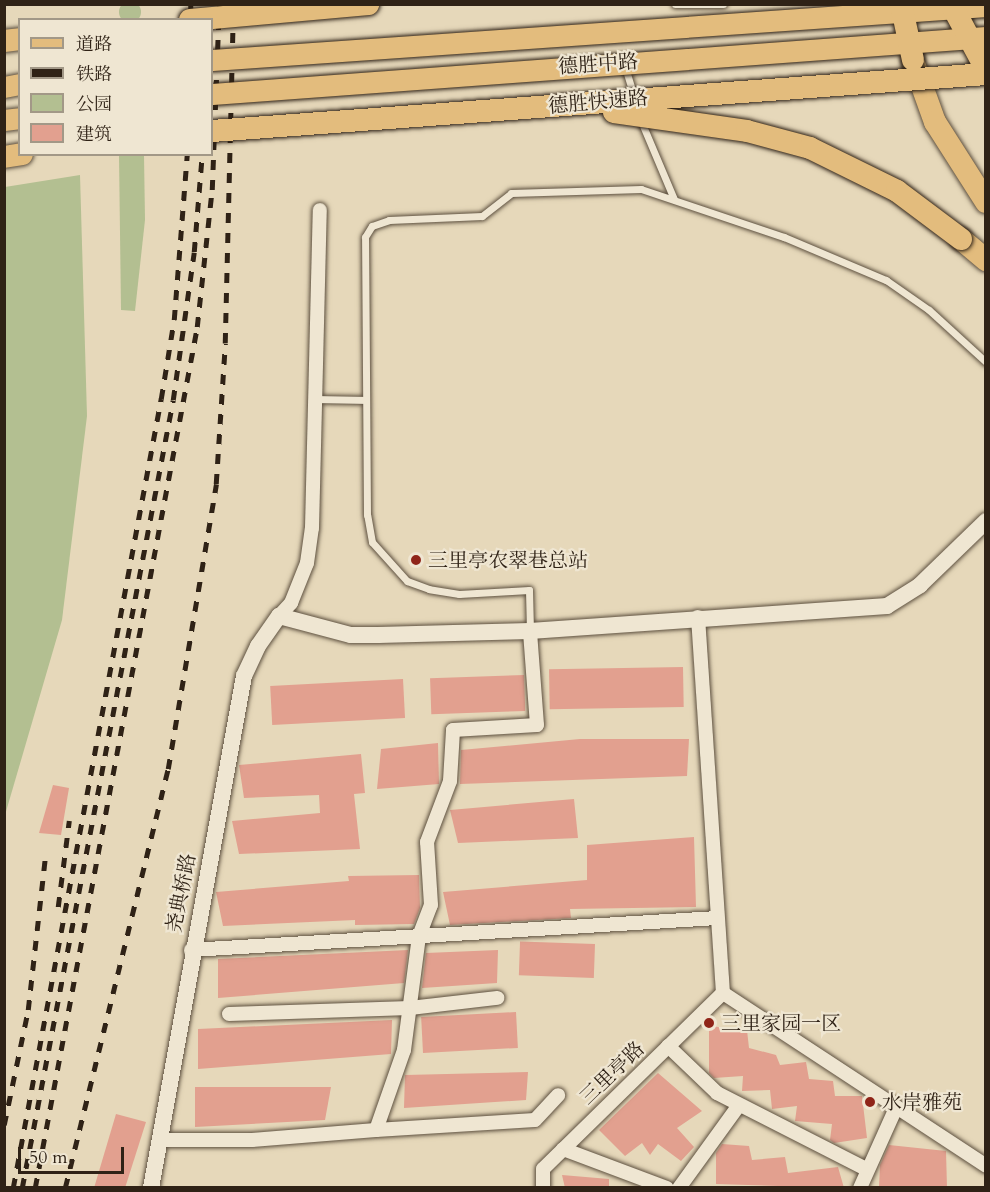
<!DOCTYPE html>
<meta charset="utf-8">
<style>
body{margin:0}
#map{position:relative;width:990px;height:1192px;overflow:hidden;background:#e6d8ba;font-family:Cardo,"Noto Serif SC",serif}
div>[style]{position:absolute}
.green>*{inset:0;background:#b3bf91}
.round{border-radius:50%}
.building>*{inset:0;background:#e2a08f;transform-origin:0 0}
.roads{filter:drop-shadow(0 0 2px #5d503f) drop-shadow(0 0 2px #5d503f)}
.service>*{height:7px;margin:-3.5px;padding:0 3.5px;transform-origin:3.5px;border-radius:3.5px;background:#efe6d2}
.minor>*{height:14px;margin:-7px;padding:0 7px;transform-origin:7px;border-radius:7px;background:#efe6d2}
.tertiary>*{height:16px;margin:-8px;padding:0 8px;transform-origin:8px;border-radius:8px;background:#efe6d2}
.primary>*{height:21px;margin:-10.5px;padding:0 10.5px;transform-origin:10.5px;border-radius:10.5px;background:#e3bc7d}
.trunk>*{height:22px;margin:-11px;padding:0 11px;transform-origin:11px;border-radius:11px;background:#e3bc7d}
.rail>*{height:4.5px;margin-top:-2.25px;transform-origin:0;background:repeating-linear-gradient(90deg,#2f2216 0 10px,transparent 0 20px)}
.bridges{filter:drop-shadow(0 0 2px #2f2216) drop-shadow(0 0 2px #2f2216)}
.primary-bridge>*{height:21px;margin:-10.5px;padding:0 10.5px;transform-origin:10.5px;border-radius:10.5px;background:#e3bc7d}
.trunk-bridge>*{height:22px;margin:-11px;padding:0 11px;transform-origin:11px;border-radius:11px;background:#e3bc7d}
.dots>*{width:16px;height:16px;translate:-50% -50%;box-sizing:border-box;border:3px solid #efe6d2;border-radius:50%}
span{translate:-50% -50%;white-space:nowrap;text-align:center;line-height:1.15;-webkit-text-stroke:4.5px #efe6d2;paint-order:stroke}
.street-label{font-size:20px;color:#2f2216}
.poi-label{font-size:20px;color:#2f2216}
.left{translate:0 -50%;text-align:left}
.frame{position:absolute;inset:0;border:6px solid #2f2216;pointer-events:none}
.legend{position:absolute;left:18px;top:18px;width:195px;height:138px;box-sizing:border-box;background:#efe6d2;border:2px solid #a29887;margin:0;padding:8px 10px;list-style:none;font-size:18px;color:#2f2216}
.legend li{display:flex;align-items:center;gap:12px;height:30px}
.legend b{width:30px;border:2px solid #a29887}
.scale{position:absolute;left:18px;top:1147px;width:106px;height:27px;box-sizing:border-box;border:3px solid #2f2216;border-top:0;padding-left:8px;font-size:18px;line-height:21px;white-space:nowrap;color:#2f2216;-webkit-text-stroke:4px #efe6d2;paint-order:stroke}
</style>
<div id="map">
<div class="green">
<div class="round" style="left:119px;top:1px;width:22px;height:22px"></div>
<div style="clip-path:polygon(119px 155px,144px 155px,145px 220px,135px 311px,121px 310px)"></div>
<div style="clip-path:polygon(80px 175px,87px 416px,62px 620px,5px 815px,5px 187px)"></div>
</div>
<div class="building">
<div style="left:683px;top:667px;width:40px;height:134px;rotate:89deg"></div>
<div style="left:524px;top:675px;width:36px;height:94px;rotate:88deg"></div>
<div style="left:403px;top:679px;width:39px;height:133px;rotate:87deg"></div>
<div style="clip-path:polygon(580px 739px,689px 739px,687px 776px,460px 784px,461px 750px)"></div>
<div style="clip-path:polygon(438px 743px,439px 784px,377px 789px,381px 749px)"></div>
<div style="clip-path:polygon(361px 754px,365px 793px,354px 794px,360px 849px,239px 854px,232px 821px,320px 813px,319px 795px,244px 798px,239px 765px)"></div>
<div style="clip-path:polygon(53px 785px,69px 788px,61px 835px,39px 833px)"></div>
<div style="clip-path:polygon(574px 799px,578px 838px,458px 843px,450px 810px)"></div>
<div style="clip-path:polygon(694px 837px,696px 907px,570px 909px,571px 918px,450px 925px,443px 892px,587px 880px,587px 845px)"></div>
<div style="clip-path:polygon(419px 875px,420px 908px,414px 924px,355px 925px,355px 920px,223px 926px,216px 892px,349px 881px,348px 876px)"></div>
<div style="left:595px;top:944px;width:34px;height:75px;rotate:92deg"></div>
<div style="clip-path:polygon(408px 950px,404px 983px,218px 998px,218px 959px)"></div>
<div style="clip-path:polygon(498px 950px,497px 983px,422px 988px,426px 953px)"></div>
<div style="left:516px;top:1012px;width:36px;height:95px;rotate:87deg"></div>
<div style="clip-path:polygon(392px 1020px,391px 1054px,198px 1069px,198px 1029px)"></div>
<div style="clip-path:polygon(709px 1026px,747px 1030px,749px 1048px,776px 1055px,780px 1065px,806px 1062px,809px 1079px,833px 1081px,835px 1096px,862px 1096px,867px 1138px,834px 1143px,830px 1140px,832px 1124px,795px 1121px,797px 1106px,772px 1109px,770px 1090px,742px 1091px,743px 1076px,714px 1078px,709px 1073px)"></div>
<div style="clip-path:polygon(528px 1072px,526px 1100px,404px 1108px,405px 1075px)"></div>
<div style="clip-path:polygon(658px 1073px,702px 1111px,677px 1128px,694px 1147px,681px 1161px,658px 1144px,650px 1155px,642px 1143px,625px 1156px,599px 1130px)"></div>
<div style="clip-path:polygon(195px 1087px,331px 1087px,325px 1120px,195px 1127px)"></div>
<div style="clip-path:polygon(116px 1114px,146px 1122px,125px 1188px,94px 1188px)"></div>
<div style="clip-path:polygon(722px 1144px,749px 1146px,752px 1160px,785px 1157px,788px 1173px,838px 1167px,844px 1188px,716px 1184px,716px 1153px)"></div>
<div style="clip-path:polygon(889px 1145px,946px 1151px,947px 1188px,879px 1188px,880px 1165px)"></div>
<div style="clip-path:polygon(562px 1175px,609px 1179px,609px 1188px,565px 1188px)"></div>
</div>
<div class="roads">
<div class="service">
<div style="left:675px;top:4px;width:48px"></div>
<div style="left:625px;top:67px;width:30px;rotate:73deg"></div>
<div style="left:641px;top:121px;width:85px;rotate:67.1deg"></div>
<div style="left:317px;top:399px;width:49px;rotate:1.2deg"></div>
<div style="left:530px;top:631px;width:41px;rotate:-91.4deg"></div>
<div style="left:529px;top:590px;width:70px;rotate:176.7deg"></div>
<div style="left:459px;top:594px;width:30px;rotate:-171deg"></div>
<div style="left:429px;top:589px;width:23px;rotate:-160deg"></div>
<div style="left:407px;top:581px;width:52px;rotate:-131.9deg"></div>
<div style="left:372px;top:542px;width:27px;rotate:-100deg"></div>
<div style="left:367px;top:515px;width:278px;rotate:-90.4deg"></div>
<div style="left:365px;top:237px;width:13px;rotate:-58deg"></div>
<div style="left:372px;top:226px;width:18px;rotate:-19deg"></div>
<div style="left:389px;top:220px;width:93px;rotate:-2.5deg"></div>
<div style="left:482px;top:216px;width:37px;rotate:-38deg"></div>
<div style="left:511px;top:193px;width:130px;rotate:-1.8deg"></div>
<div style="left:641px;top:189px;width:151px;rotate:18.6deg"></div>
<div style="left:784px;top:237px;width:111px;rotate:22.9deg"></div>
<div style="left:886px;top:280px;width:52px;rotate:34.9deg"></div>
<div style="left:929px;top:310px;width:77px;rotate:42.4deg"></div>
</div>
<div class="minor">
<div style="left:279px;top:616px;width:18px;rotate:-47deg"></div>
<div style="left:291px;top:603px;width:43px;rotate:-68.2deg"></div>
<div style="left:307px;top:563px;width:35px;rotate:-82deg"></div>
<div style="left:312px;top:528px;width:318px;rotate:-88.6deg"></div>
<div style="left:698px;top:617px;width:377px;rotate:86.2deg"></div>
<div style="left:191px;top:950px;width:527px;rotate:-3.48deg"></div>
<div style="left:723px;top:993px;width:315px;rotate:33.3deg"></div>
<div style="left:229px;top:1014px;width:181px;rotate:-1.9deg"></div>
<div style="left:410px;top:1008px;width:88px;rotate:-6.6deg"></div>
<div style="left:668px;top:1046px;width:68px;rotate:43.8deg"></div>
<div style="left:717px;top:1093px;width:169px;rotate:27deg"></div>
<div style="left:376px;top:1130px;width:159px;rotate:-3.6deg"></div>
<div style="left:535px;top:1120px;width:34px;rotate:-47deg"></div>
<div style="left:160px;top:1140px;width:92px"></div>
<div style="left:252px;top:1140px;width:124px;rotate:-4.6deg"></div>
<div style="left:376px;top:1130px;width:85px;rotate:-70.7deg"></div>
<div style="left:404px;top:1050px;width:115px;rotate:-82.5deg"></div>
<div style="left:419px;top:936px;width:33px;rotate:-69deg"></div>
<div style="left:431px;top:905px;width:63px;rotate:-93.6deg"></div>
<div style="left:427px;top:842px;width:65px;rotate:-69.3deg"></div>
<div style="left:450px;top:781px;width:51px;rotate:-86.6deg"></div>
<div style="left:453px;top:730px;width:84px;rotate:-3.4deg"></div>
<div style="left:537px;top:725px;width:94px;rotate:-94.3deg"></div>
<div style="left:563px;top:1149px;width:111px;rotate:20.6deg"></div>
<div style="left:543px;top:1188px;width:19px;rotate:-90deg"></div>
<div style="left:543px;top:1169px;width:252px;rotate:-44.4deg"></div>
<div style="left:679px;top:1188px;width:102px;rotate:-54.1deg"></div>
<div style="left:860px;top:1188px;width:88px;rotate:-65.8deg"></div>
</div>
<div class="tertiary">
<div style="left:151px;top:1188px;width:520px;rotate:-79.71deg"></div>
<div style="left:244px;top:676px;width:33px;rotate:-65deg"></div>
<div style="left:258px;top:646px;width:37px;rotate:-55deg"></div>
<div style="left:279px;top:616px;width:74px;rotate:14.8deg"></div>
<div style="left:351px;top:635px;width:27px"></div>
<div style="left:378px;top:635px;width:152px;rotate:-1.5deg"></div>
<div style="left:530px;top:631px;width:358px;rotate:-4deg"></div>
<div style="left:887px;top:606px;width:39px;rotate:-32deg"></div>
<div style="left:920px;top:585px;width:92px;rotate:-44.1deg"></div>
</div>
<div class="primary">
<div style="left:4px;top:87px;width:16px;rotate:-11deg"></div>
<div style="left:4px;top:120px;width:16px;rotate:-7deg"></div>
</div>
<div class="trunk">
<div style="left:4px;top:41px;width:16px;rotate:-7deg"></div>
<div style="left:913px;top:61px;width:65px;rotate:70.2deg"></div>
<div style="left:935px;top:122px;width:95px;rotate:57.5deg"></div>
<div style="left:4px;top:157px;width:18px;rotate:-9deg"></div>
<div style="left:961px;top:239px;width:33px;rotate:40deg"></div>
</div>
</div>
<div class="rail">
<div style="left:191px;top:4px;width:16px;rotate:90deg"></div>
<div style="left:206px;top:20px;width:16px;rotate:-90deg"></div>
<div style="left:58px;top:907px;width:87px;rotate:-82.7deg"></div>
<div style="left:4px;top:1125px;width:117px;rotate:-78.2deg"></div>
<div style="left:28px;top:1010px;width:152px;rotate:-83.6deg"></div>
<div style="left:13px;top:1188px;width:803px;rotate:-79.38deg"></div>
<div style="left:161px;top:399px;width:80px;rotate:-80.7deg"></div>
<div style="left:174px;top:320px;width:167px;rotate:-85.5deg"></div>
<div style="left:22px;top:1188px;width:802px;rotate:-79.15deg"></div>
<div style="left:173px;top:400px;width:149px;rotate:-81.9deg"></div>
<div style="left:194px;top:252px;width:98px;rotate:-85.3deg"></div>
<div style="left:35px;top:1188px;width:876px;rotate:-79.34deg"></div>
<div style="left:197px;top:327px;width:138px;rotate:-83.8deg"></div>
<div style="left:212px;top:190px;width:186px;rotate:-87.8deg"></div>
<div style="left:65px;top:1188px;width:431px;rotate:-76.2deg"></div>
<div style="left:168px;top:769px;width:289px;rotate:-80.4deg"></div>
<div style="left:216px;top:484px;width:141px;rotate:-86.3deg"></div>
<div style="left:225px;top:343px;width:339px;rotate:-88.6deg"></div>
</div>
<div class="bridges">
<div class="primary-bridge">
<div style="left:212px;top:60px;width:776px;rotate:-3.99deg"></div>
<div style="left:212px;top:94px;width:776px;rotate:-4.21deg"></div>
</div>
<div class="trunk-bridge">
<div style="left:901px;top:4px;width:57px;rotate:77.9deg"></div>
<div style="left:951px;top:4px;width:64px;rotate:61.8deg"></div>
<div style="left:190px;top:20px;width:179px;rotate:-5.1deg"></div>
<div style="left:614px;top:112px;width:134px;rotate:8.1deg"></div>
<div style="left:747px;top:131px;width:65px;rotate:15.1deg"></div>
<div style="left:810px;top:148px;width:97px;rotate:26.3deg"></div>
<div style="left:897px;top:191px;width:80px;rotate:36.9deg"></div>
<div style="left:212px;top:131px;width:776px;rotate:-4.21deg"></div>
</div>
</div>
<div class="dots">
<div style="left:416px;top:560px;background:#8f2418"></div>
<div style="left:709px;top:1023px;background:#8f2418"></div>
<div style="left:870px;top:1102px;background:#8f2418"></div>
</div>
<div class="street-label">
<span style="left:598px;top:64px;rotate:-4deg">德胜中路</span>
<span style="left:598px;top:102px;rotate:-5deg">德胜快速路</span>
<span style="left:181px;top:893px;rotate:-79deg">尧典桥路</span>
<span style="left:612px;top:1073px;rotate:-44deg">三里亭路</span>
</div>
<div class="poi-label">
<span class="left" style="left:428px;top:560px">三里亭农翠巷总站</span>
<span class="left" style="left:721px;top:1023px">三里家园一区</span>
<span class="left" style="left:882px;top:1102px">水岸雅苑</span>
</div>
<div class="frame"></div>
<ul class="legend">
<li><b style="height:8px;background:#e3bc7d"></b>道路</li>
<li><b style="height:8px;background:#2f2216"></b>铁路</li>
<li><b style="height:16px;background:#b3bf91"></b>公园</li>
<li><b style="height:16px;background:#e2a08f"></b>建筑</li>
</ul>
<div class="scale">50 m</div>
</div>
